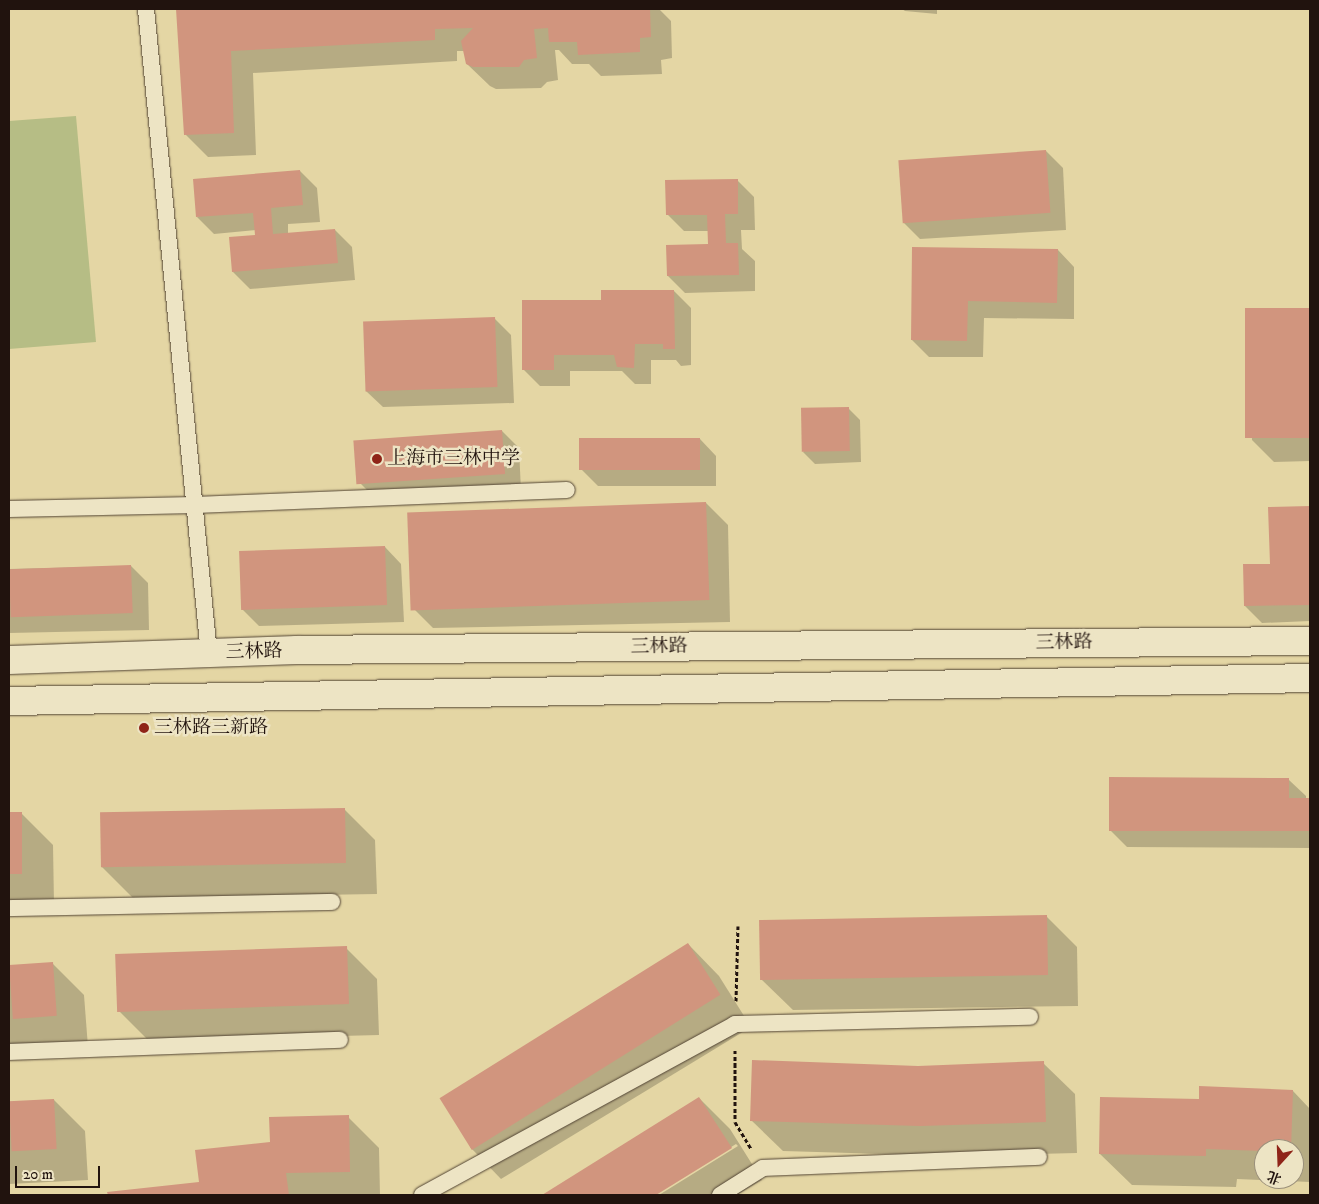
<!DOCTYPE html>
<meta charset="utf-8">
<style>
body{margin:0}
#map{position:relative;width:1319px;height:1204px;overflow:hidden;background:#e4d6a4;font-family:"IM FELL DW Pica","Noto Serif SC",serif}
div>[style]{position:absolute}
.green>*{inset:0;background:#b6bd85}
.shadow>*{inset:0;background:#0003}
.building>*{inset:0;background:#d1957e;transform-origin:0 0}
.path>*{height:3px;margin-top:-1.5px;transform-origin:0;background:repeating-linear-gradient(90deg,#21130e 0 4px,transparent 0 6.5px)}
.roads{filter:drop-shadow(0 0 1px #524434) drop-shadow(0 0 1px #524434)}
.service>*{height:16px;margin:-8px;padding:0 8px;transform-origin:8px;border-radius:8px;background:#ede4c4}
.secondary>*{height:28px;margin:-14px;padding:0 14px;transform-origin:14px;border-radius:14px;background:#ede4c4}
.dots>*{width:14px;height:14px;translate:-50% -50%;box-sizing:border-box;border:2px solid #ede4c4;border-radius:50%}
span{translate:-50% -50%;white-space:nowrap;text-align:center;line-height:1.15;-webkit-text-stroke:5px #ede4c4;paint-order:stroke}
.poi-label{font-size:19px;color:#21130e}
.left{translate:0 -50%;text-align:left}
.street-label{font-size:19px;color:#21130e}
.frame{position:absolute;inset:0;border:10px solid #21130e;pointer-events:none}
.north{position:absolute;left:1254px;top:1139px;width:50px;height:50px;box-sizing:border-box;background:#ede4c4;border:1px solid #9b907b;border-radius:50%;rotate:200deg;font-size:14px;font-weight:700;line-height:20px;text-align:center;color:#21130e}
.north::after{content:'';display:block;margin:auto;width:18px;height:22px;background:#8f2418;clip-path:polygon(50% 0,100% 100%,50% 72%,0 100%)}
.scale{position:absolute;left:15px;top:1166px;width:85px;height:22px;box-sizing:border-box;border:2px solid #21130e;border-top:0;padding-left:6px;font-size:15px;line-height:18px;white-space:nowrap;color:#21130e;-webkit-text-stroke:4px #ede4c4;paint-order:stroke}
</style>
<div id="map">
<div class="green">
<div style="clip-path:polygon(76px 116px,96px 342px,9px 349px,9px 121px)"></div>
</div>
<div class="shadow">
<div style="clip-path:polygon(177px 9px,659px 9px,671px 21px,672px 58px,661px 60px,662px 74px,601px 76px,589px 64px,572px 64px,559px 50px,555px 50px,558px 80px,547px 82px,541px 88px,496px 89px,490px 86px,467px 64px,464px 51px,457px 51px,457px 61px,253px 73px,256px 155px,208px 157px,186px 135px)"></div>
<div style="clip-path:polygon(902px 9px,937px 9px,937px 14px,905px 11px)"></div>
<div style="clip-path:polygon(1046px 151px,1063px 168px,1066px 230px,920px 239px,903px 222px)"></div>
<div style="clip-path:polygon(300px 171px,317px 188px,320px 222px,288px 224px,288px 234px,335px 230px,352px 247px,355px 280px,250px 289px,233px 272px,256px 236px,256px 230px,214px 234px,197px 217px)"></div>
<div style="clip-path:polygon(737px 180px,754px 197px,755px 230px,741px 230px,742px 249px,755px 261px,755px 291px,685px 293px,668px 276px,710px 245px,709px 231px,684px 231px,667px 214px)"></div>
<div style="clip-path:polygon(913px 248px,1058px 250px,1074px 267px,1074px 319px,984px 318px,983px 357px,929px 357px,912px 340px)"></div>
<div style="clip-path:polygon(674px 291px,691px 308px,691px 365px,681px 366px,676px 360px,651px 360px,651px 384px,635px 384px,622px 371px,570px 371px,570px 386px,540px 386px,523px 369px,603px 302px)"></div>
<div style="clip-path:polygon(1310px 309px,1310px 461px,1274px 462px,1252px 440px,1246px 312px)"></div>
<div style="clip-path:polygon(494px 318px,511px 335px,514px 403px,383px 407px,366px 391px)"></div>
<div style="clip-path:polygon(849px 409px,860px 420px,861px 462px,815px 464px,803px 452px)"></div>
<div style="clip-path:polygon(502px 431px,519px 448px,521px 491px,374px 497px,357px 480px)"></div>
<div style="clip-path:polygon(700px 439px,716px 456px,716px 486px,598px 486px,581px 469px)"></div>
<div style="clip-path:polygon(706px 503px,728px 525px,730px 622px,433px 628px,411px 606px)"></div>
<div style="clip-path:polygon(1310px 507px,1310px 621px,1262px 623px,1245px 606px,1271px 565px,1270px 508px)"></div>
<div style="clip-path:polygon(385px 547px,401px 564px,404px 622px,259px 626px,242px 609px)"></div>
<div style="clip-path:polygon(131px 566px,148px 583px,149px 630px,9px 633px,9px 569px)"></div>
<div style="clip-path:polygon(1289px 780px,1306px 796px,1306px 800px,1310px 800px,1310px 848px,1127px 847px,1110px 830px)"></div>
<div style="clip-path:polygon(344px 809px,375px 840px,377px 894px,133px 898px,102px 867px)"></div>
<div style="clip-path:polygon(9px 814px,22px 814px,53px 845px,54px 904px,9px 905px)"></div>
<div style="clip-path:polygon(1046px 916px,1077px 947px,1078px 1006px,793px 1010px,761px 979px)"></div>
<div style="clip-path:polygon(688px 944px,719px 976px,751px 1027px,501px 1179px,470px 1147px)"></div>
<div style="clip-path:polygon(346px 948px,377px 979px,379px 1035px,149px 1041px,118px 1010px)"></div>
<div style="clip-path:polygon(53px 964px,84px 995px,88px 1047px,9px 1052px,9px 966px)"></div>
<div style="clip-path:polygon(1043px 1063px,1075px 1094px,1077px 1153px,952px 1156px,783px 1151px,751px 1120px,918px 1067px)"></div>
<div style="clip-path:polygon(evenodd,1293px 1091px,1310px 1109px,1310px 1182px,1237px 1179px,1236px 1187px,1132px 1185px,1100px 1154px,1200px 1100px,1293px 1091px,1264px 1149px,1294px 1149px,1294px 1179px,1264px 1179px,1264px 1149px)"></div>
<div style="clip-path:polygon(699px 1098px,730px 1129px,762px 1180px,737px 1195px,659px 1195px,738px 1146px,736px 1144px,654px 1195px,544px 1195px)"></div>
<div style="clip-path:polygon(54px 1100px,85px 1131px,88px 1180px,9px 1184px,9px 1102px)"></div>
<div style="clip-path:polygon(348px 1117px,379px 1148px,380px 1195px,109px 1195px,109px 1193px,200px 1183px,271px 1143px)"></div>
</div>
<div class="building">
<div style="clip-path:polygon(176px 9px,650px 9px,651px 37px,640px 38px,640px 52px,578px 55px,577px 42px,549px 42px,548px 28px,534px 29px,537px 58px,524px 60px,519px 67px,473px 67px,466px 64px,461px 41px,473px 28px,435px 29px,435px 40px,231px 51px,234px 133px,184px 135px)"></div>
<div style="left:1046px;top:150px;width:63px;height:148px;rotate:86deg"></div>
<div style="clip-path:polygon(300px 170px,303px 205px,271px 208px,273px 234px,335px 229px,338px 263px,232px 272px,229px 237px,255px 235px,253px 213px,196px 217px,193px 179px)"></div>
<div style="clip-path:polygon(738px 179px,738px 214px,725px 214px,726px 243px,738px 243px,739px 275px,667px 276px,666px 245px,708px 244px,707px 215px,666px 215px,665px 180px)"></div>
<div style="clip-path:polygon(912px 247px,1058px 249px,1057px 303px,968px 301px,967px 341px,911px 340px)"></div>
<div style="clip-path:polygon(601px 290px,674px 290px,675px 349px,663px 349px,663px 344px,635px 344px,634px 368px,617px 367px,614px 355px,554px 355px,554px 370px,522px 370px,522px 300px,601px 300px)"></div>
<div style="left:1310px;top:308px;width:130px;height:65px;rotate:90deg"></div>
<div style="left:495px;top:317px;width:70px;height:132px;rotate:88deg"></div>
<div style="left:849px;top:407px;width:44px;height:48px;rotate:89deg"></div>
<div style="left:502px;top:430px;width:44px;height:149px;rotate:86deg"></div>
<div style="left:579px;top:438px;width:121px;height:32px"></div>
<div style="left:706px;top:502px;width:98px;height:299px;rotate:88deg"></div>
<div style="clip-path:polygon(1310px 506px,1310px 605px,1244px 606px,1243px 564px,1270px 564px,1268px 507px)"></div>
<div style="left:385px;top:546px;width:59px;height:146px;rotate:88deg"></div>
<div style="left:131px;top:565px;width:48px;height:122px;rotate:88deg"></div>
<div style="clip-path:polygon(1109px 777px,1289px 778px,1289px 798px,1310px 798px,1310px 831px,1109px 831px)"></div>
<div style="left:345px;top:808px;width:55px;height:245px;rotate:89deg"></div>
<div style="left:9px;top:812px;width:13px;height:62px"></div>
<div style="left:1047px;top:915px;width:60px;height:288px;rotate:89deg"></div>
<div style="left:688px;top:943px;width:61px;height:293px;rotate:58deg"></div>
<div style="left:347px;top:946px;width:58px;height:232px;rotate:88deg"></div>
<div style="left:53px;top:962px;width:54px;height:44px;rotate:86deg"></div>
<div style="clip-path:polygon(752px 1060px,918px 1066px,1044px 1061px,1046px 1122px,920px 1126px,750px 1121px)"></div>
<div style="clip-path:polygon(1199px 1086px,1293px 1090px,1291px 1149px,1264px 1149px,1264px 1151px,1206px 1149px,1206px 1156px,1099px 1154px,1100px 1097px,1199px 1099px)"></div>
<div style="clip-path:polygon(699px 1097px,732px 1148px,656px 1195px,542px 1195px)"></div>
<div style="left:54px;top:1099px;width:50px;height:45px;rotate:87deg"></div>
<div style="clip-path:polygon(349px 1115px,350px 1172px,286px 1173px,289px 1195px,108px 1195px,107px 1192px,199px 1182px,195px 1150px,270px 1142px,269px 1117px)"></div>
</div>
<div class="path">
<div style="left:736px;top:1001px;width:75px;rotate:-88.5deg"></div>
<div style="left:735px;top:1050px;width:72px;rotate:90deg"></div>
<div style="left:735px;top:1122px;width:31px;rotate:59deg"></div>
</div>
<div class="roads">
<div class="service">
<div style="left:146px;top:9px;width:648px;rotate:84.42deg"></div>
<div style="left:9px;top:509px;width:186px;rotate:-1.2deg"></div>
<div style="left:195px;top:505px;width:372px;rotate:-2.3deg"></div>
<div style="left:9px;top:908px;width:323px;rotate:-1.1deg"></div>
<div style="left:9px;top:1052px;width:331px;rotate:-2.1deg"></div>
<div style="left:422px;top:1195px;width:357px;rotate:-28.6deg"></div>
<div style="left:735px;top:1024px;width:295px;rotate:-1.4deg"></div>
<div style="left:720px;top:1195px;width:51px;rotate:-32.1deg"></div>
<div style="left:763px;top:1168px;width:276px;rotate:-2.3deg"></div>
</div>
<div class="secondary">
<div style="left:9px;top:660px;width:288px;rotate:-2deg"></div>
<div style="left:297px;top:650px;width:1013px;rotate:-0.51deg"></div>
<div style="left:9px;top:701px;width:1301px;rotate:-1.01deg"></div>
</div>
</div>
<div class="dots">
<div style="left:377px;top:459px;background:#8f2418"></div>
<div style="left:144px;top:728px;background:#8f2418"></div>
</div>
<div class="poi-label">
<span class="left" style="left:387px;top:459px">上海市三林中学</span>
<span class="left" style="left:154px;top:728px">三林路三新路</span>
</div>
<div class="street-label">
<span style="left:1064px;top:643px;rotate:-1deg">三林路</span>
<span style="left:659px;top:647px;rotate:-1deg">三林路</span>
<span style="left:254px;top:652px;rotate:-2deg">三林路</span>
</div>
<div class="frame"></div>
<div class="north">北</div>
<div class="scale">20 m</div>
</div>
